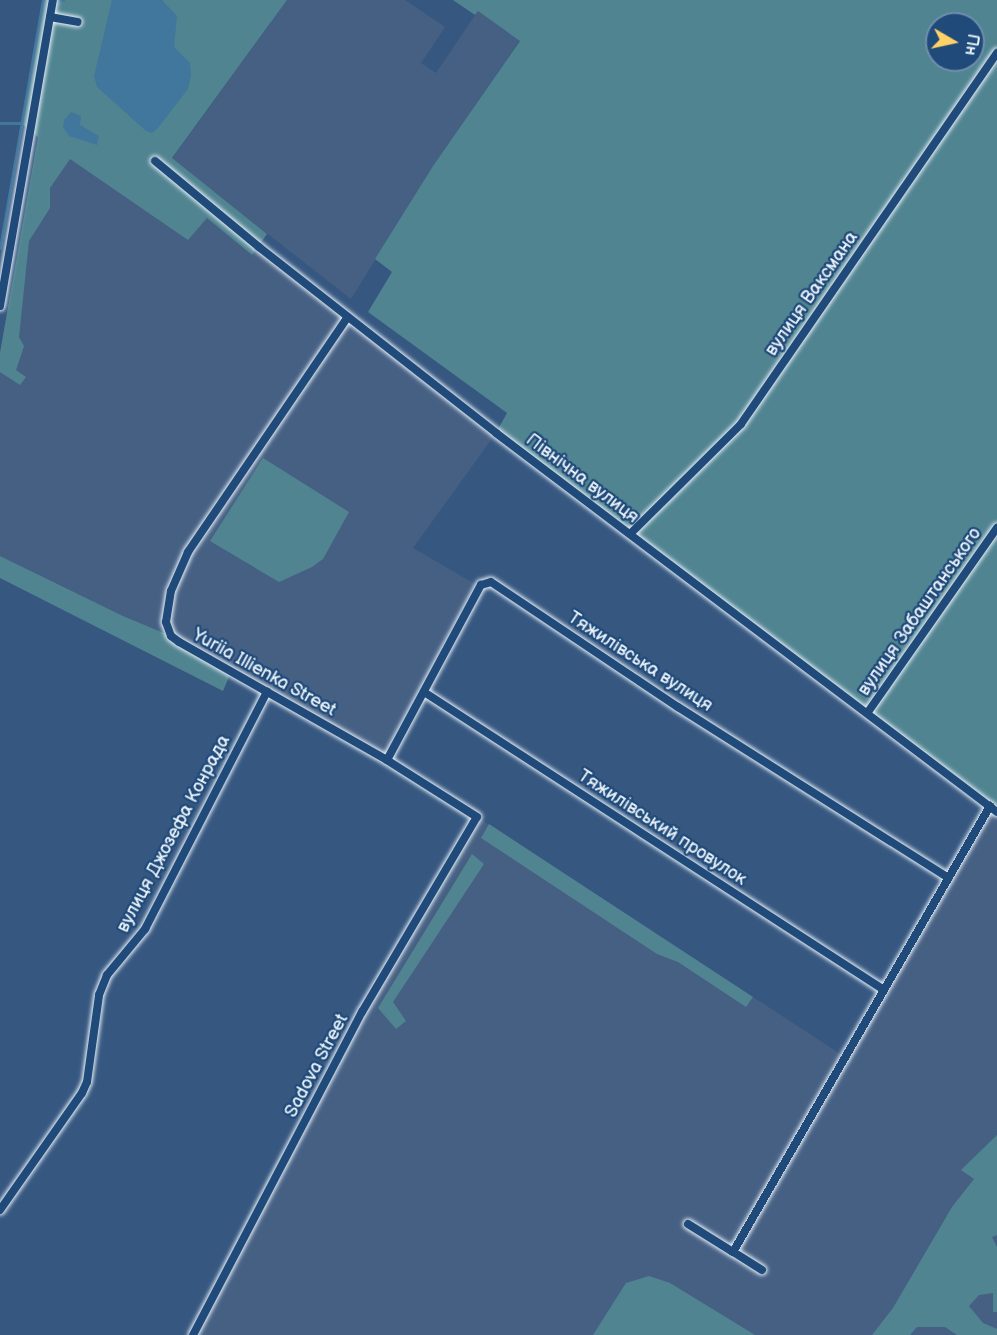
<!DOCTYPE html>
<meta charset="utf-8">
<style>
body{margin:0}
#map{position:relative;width:997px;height:1335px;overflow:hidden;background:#365780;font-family:"Balsamiq Sans",sans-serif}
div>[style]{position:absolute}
.built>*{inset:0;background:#466084}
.green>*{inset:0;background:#508491}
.water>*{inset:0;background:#41769d}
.stream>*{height:3px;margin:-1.5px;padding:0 1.5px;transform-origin:1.5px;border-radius:1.5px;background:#41769d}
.roads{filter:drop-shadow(0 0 2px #e8f1f8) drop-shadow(0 0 2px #e8f1f8)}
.minor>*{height:8px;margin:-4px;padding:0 4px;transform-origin:4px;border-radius:4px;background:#1f4a7a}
span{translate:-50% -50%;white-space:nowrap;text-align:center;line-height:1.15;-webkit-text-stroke:4.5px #1f4a7a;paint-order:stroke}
.street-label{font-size:18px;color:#e8f1f8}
.north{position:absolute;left:925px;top:12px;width:60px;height:60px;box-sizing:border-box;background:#1f4a7a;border:2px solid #6f8dac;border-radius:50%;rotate:99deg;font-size:16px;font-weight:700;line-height:24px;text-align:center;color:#e8f1f8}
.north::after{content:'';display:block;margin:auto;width:21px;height:27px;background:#ffd166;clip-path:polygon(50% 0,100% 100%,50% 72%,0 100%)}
</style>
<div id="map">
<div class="built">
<div style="clip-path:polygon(287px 0,405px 0,445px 27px,421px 63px,436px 73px,478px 11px,520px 40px,433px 166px,351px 299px,172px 159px)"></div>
<div style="clip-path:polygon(38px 137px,188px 239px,207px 218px,252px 255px,259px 247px,496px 433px,413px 548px,475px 584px,389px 745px,387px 760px,171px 636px,123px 616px,0 556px,0 353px)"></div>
<div style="clip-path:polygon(990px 806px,997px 812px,997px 1335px,197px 1335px,362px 1012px,477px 817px,845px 1057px)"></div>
</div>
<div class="green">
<div style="clip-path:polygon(43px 0,287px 0,172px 158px,267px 234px,252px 255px,207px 218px,188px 240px,70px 159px,50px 188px,50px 208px,29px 241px,19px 337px,24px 346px,16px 370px,26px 377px,20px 385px,0 372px,0 353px,38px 137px,21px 123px)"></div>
<div style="clip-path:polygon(evenodd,453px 0,997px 0,997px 812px,496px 433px,507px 413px,368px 312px,392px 272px,375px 259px,433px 166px,520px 41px,478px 11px,475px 15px,453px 0,937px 24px,973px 24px,973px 60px,937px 60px,937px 24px)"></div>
<div style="clip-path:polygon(263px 458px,349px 512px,323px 559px,312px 567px,279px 582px,210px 541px)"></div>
<div style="clip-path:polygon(0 556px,123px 616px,171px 636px,231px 672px,223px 691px,0 578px)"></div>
<div style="clip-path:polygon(489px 824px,753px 997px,746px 1007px,678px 962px,657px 954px,481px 838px)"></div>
<div style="clip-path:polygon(472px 854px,484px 864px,393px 1002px,406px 1021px,396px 1029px,378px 1008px)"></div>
<div style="clip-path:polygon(997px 1135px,997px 1235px,992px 1237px,997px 1247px,997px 1312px,993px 1312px,993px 1293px,979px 1295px,969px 1306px,983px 1323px,997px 1329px,997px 1335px,957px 1335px,945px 1327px,917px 1327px,910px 1335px,872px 1335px,893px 1308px,952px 1207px,974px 1179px,961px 1170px)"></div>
<div style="clip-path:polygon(649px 1276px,670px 1283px,755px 1335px,593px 1335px,626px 1283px)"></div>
</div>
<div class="water">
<div style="clip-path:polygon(112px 0,162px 0,177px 16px,174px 47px,190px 63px,191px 76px,188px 89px,157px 129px,152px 133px,146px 131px,97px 87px,94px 76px)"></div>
<div style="clip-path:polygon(71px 112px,81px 116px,80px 125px,99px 136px,97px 145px,69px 136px,63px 127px,64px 120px)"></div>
</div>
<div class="stream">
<div style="left:56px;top:0;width:7px"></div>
<div style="left:0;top:123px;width:21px"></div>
<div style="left:0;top:248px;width:252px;rotate:-80.2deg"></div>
</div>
<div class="roads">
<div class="minor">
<div style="left:50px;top:17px;width:28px;rotate:10deg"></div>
<div style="left:155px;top:161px;width:135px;rotate:39.6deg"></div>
<div style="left:259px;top:247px;width:301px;rotate:38.1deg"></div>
<div style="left:496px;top:433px;width:628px;rotate:37.11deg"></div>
<div style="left:0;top:306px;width:311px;rotate:-80.2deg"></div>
<div style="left:630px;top:534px;width:156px;rotate:-44.7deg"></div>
<div style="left:741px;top:424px;width:451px;rotate:-55.4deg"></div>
<div style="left:424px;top:692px;width:548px;rotate:32.94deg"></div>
<div style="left:868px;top:712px;width:225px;rotate:-55deg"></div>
<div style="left:387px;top:760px;width:199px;rotate:-61.8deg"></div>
<div style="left:481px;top:585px;width:10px;rotate:-17deg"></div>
<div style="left:491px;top:582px;width:225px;rotate:33.8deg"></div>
<div style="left:678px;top:707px;width:320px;rotate:32.3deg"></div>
<div style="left:0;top:1210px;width:143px;rotate:-55deg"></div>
<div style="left:82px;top:1093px;width:12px;rotate:-66deg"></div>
<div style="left:87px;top:1082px;width:88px;rotate:-82.1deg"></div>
<div style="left:99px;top:995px;width:22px;rotate:-68deg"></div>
<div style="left:107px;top:975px;width:60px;rotate:-50.4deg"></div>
<div style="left:145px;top:929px;width:267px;rotate:-62.8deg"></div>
<div style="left:688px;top:1224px;width:53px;rotate:31.9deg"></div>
<div style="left:762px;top:1270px;width:34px;rotate:-148deg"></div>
<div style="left:733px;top:1252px;width:515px;rotate:-60.05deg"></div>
<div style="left:193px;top:1335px;width:365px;rotate:-62.4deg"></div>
<div style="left:362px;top:1012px;width:226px;rotate:-59.5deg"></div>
<div style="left:477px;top:817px;width:107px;rotate:-147.7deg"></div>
<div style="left:387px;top:760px;width:239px;rotate:-150.4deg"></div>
<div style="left:179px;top:642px;width:10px;rotate:-143deg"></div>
<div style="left:171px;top:636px;width:15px;rotate:-110deg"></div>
<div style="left:166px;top:622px;width:31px;rotate:-81deg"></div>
<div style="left:171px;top:591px;width:43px;rotate:-66.4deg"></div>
<div style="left:188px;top:552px;width:284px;rotate:-55.8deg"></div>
</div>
</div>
<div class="street-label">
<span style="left:812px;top:294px;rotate:-55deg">вулиця Ваксмана</span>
<span style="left:582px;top:479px;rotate:37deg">Північна вулиця</span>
<span style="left:920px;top:612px;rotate:-55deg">вулиця Забаштанського</span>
<span style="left:640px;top:662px;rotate:33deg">Тяжилівська вулиця</span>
<span style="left:264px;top:673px;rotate:29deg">Yuriia Illienka Street</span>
<span style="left:662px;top:828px;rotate:33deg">Тяжилівський провулок</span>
<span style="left:174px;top:834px;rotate:-62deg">вулиця Джозефа Конрада</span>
<span style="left:317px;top:1066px;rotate:-62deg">Sadova Street</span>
</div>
<div class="north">Пн</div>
</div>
